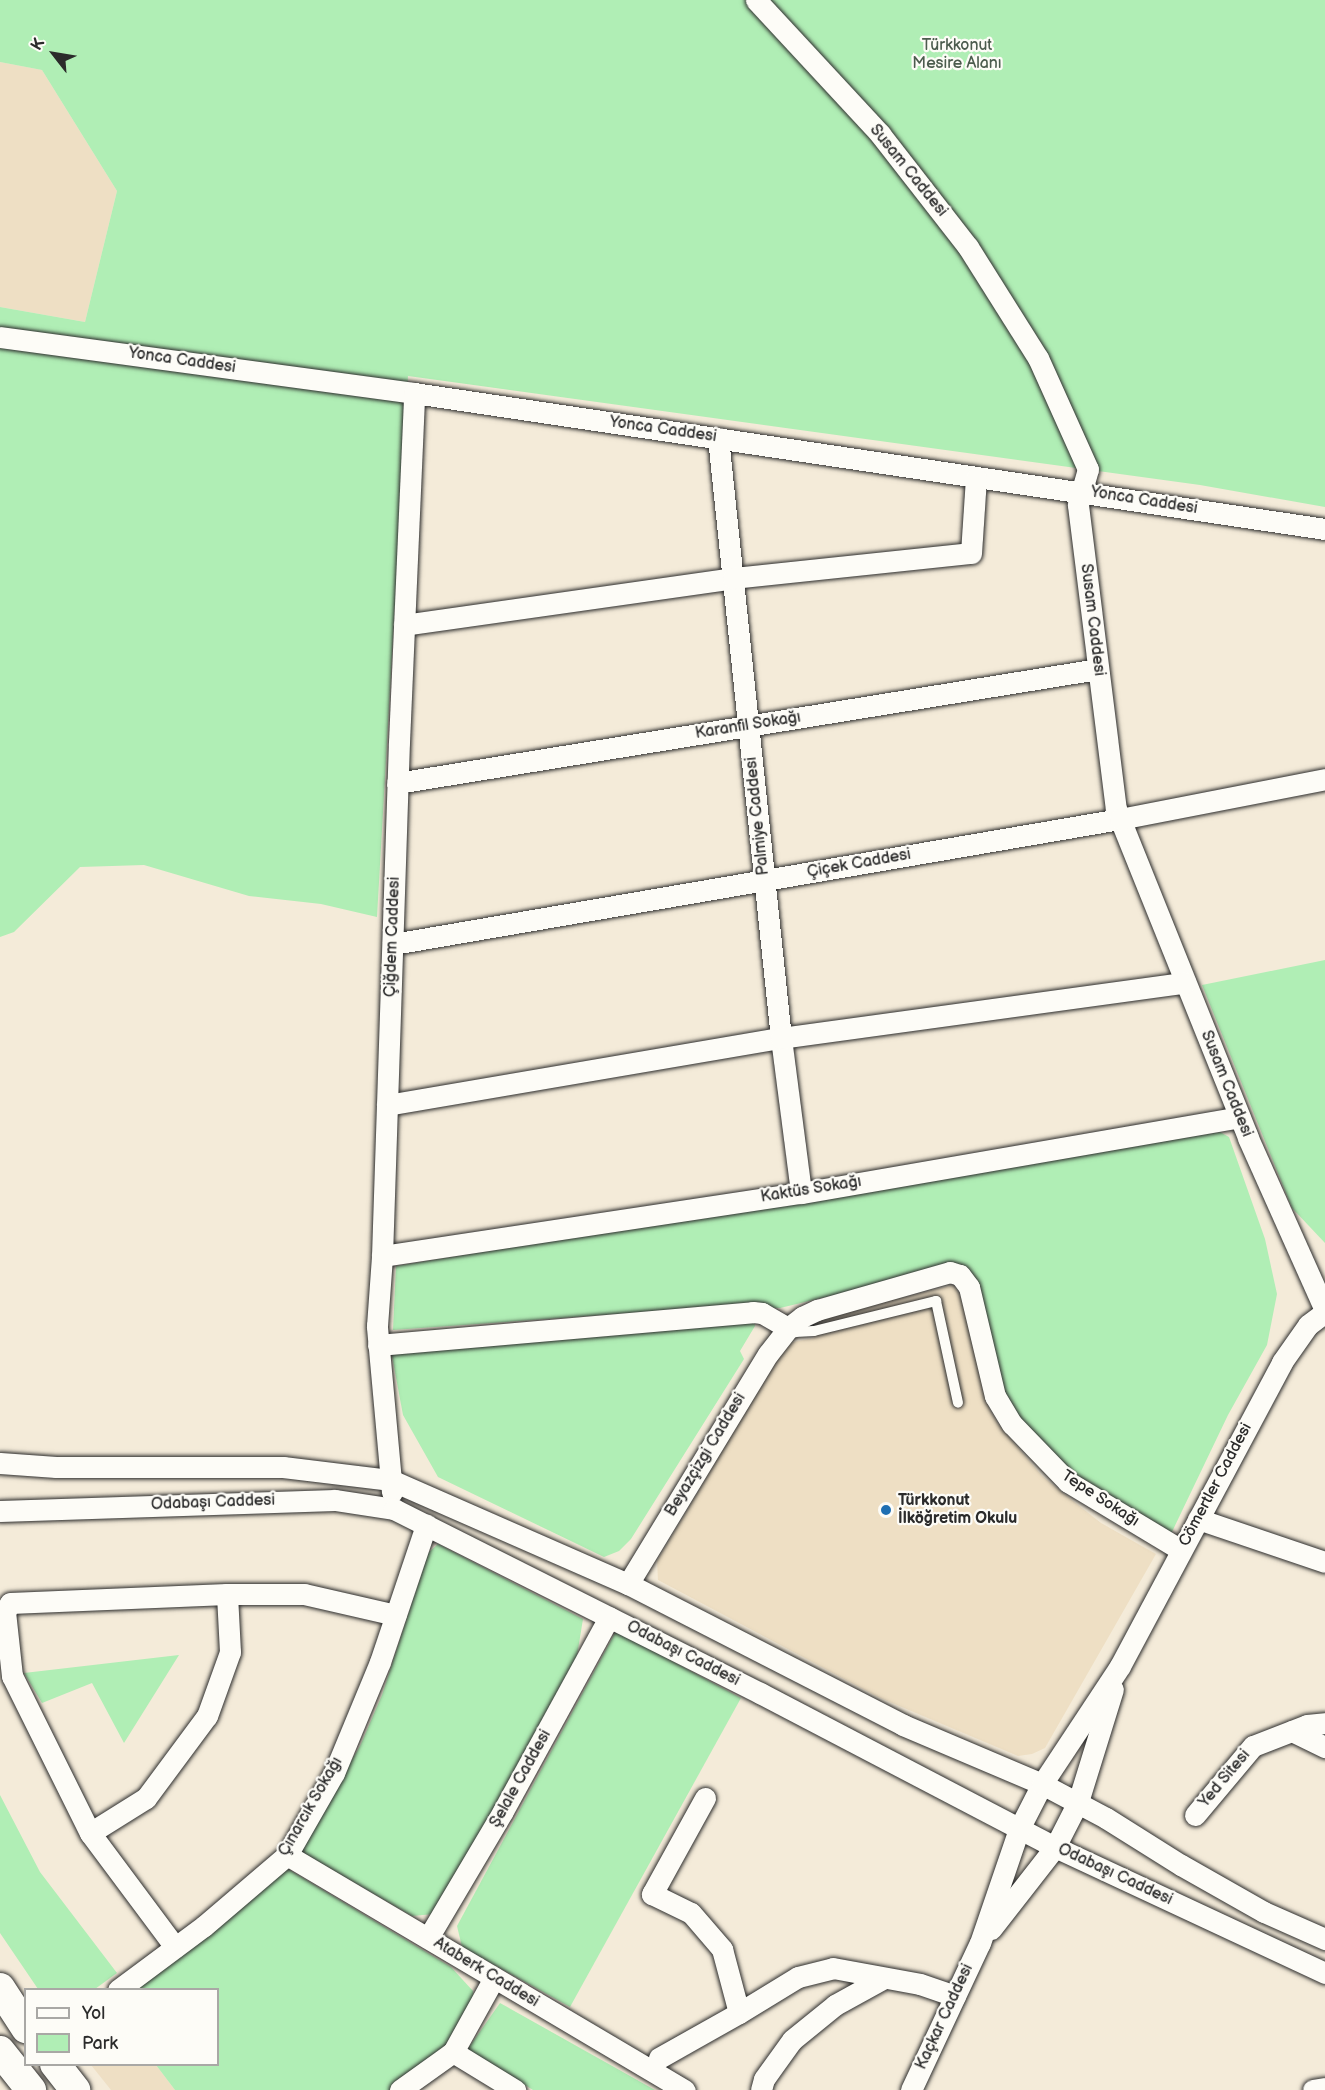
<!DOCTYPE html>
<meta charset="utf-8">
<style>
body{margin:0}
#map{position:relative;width:1325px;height:2090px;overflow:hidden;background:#f4ebd9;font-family:"Balsamiq Sans",sans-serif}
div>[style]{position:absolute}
.built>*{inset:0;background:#eedfc4}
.green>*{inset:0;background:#b0eeb5}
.roads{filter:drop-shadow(0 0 2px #2b2b2b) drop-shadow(0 0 2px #2b2b2b)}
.lane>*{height:10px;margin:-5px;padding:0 5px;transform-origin:5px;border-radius:5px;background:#fdfcf7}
.street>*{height:21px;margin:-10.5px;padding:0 10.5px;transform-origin:10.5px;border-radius:10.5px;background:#fdfcf7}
.secondary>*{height:30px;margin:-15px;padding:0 15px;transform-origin:15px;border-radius:15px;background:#fdfcf7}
.dots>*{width:16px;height:16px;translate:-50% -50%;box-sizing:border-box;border:3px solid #fdfcf7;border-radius:50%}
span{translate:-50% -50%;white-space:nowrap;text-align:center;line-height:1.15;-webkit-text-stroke:4.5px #fdfcf7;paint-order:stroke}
.park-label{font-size:16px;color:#4c5c4e}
.street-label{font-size:16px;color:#2b2b2b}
.poi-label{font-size:16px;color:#2b2b2b;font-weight:700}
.left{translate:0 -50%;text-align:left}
.legend{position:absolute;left:24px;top:1988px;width:195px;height:78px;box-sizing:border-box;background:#fdfcf7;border:2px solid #a9a8a5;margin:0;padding:8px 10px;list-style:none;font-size:18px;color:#2b2b2b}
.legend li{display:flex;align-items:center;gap:12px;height:30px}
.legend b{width:30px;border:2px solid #a9a8a5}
.north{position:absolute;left:24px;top:24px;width:60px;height:60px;-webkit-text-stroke:4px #fdfcf7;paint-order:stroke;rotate:301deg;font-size:16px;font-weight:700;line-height:24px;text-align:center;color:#2b2b2b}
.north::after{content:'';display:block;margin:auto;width:21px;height:27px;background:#2b2b2b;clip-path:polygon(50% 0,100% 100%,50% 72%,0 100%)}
</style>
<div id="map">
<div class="built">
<div style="clip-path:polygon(0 62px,42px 70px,117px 191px,85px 322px,0 307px)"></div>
<div style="clip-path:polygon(954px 1285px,961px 1298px,989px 1408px,998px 1424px,1042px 1476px,1068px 1497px,1101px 1523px,1156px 1554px,1045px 1748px,1032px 1754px,1018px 1756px,878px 1697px,658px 1580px,657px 1561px,779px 1355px,793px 1342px,814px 1338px,811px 1323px,817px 1318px)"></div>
<div style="clip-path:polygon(91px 2065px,156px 2065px,175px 2090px,111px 2090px)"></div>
</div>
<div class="green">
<div style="clip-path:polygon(0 0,1325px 0,1325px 507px,1200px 485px,408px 376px,377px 917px,321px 904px,249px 896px,144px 865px,80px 867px,14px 932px,0 937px,0 307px,85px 322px,117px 191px,42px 70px,0 62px)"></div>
<div style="clip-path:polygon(1325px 960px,1325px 1243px,1292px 1208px,1202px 985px)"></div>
<div style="clip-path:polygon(1220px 1132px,1229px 1137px,1265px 1239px,1277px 1294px,1267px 1345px,1228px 1415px,1170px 1536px,1069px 1473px,1005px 1405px,970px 1272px,826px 1297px,780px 1308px,703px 1308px,393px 1330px,396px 1266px)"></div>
<div style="clip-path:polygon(754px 1321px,755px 1326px,740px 1351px,744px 1359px,631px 1539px,619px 1551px,604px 1557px,438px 1477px,403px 1415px,391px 1351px)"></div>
<div style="clip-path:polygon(438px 1544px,583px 1619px,575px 1668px,434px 1914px,412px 1916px,298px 1850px,360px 1746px,382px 1695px,428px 1553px)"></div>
<div style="clip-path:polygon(616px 1631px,741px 1698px,570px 2007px,462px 1947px,457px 1926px)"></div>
<div style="clip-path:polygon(179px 1655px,124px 1743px,92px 1683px,42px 1703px,24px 1673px)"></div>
<div style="clip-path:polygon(0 1795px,40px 1872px,117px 1973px,95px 1989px,38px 1989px,0 1933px)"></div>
<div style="clip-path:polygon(283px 1866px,451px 1967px,473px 1991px,474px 2003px,442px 2050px,391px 2090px,175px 2090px,156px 2065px,218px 2064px,218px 1990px,128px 1990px)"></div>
<div style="clip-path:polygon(500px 2003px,655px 2090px,533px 2090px,467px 2050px)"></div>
</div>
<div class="roads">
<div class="lane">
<div style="left:789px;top:1329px;width:7px;rotate:27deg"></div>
<div style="left:795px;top:1332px;width:19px;rotate:-3deg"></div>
<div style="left:814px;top:1331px;width:126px;rotate:-13.8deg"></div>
<div style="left:936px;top:1301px;width:104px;rotate:77.8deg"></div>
</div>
<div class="street">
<div style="left:756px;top:0;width:183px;rotate:47.2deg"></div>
<div style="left:880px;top:134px;width:143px;rotate:52.1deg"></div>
<div style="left:968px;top:247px;width:131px;rotate:57.8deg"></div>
<div style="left:1038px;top:358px;width:122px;rotate:65.8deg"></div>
<div style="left:1088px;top:469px;width:37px;rotate:106deg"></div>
<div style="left:1078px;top:505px;width:306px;rotate:82.9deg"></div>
<div style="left:1116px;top:809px;width:354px;rotate:68.1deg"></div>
<div style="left:1248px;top:1138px;width:188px;rotate:65.9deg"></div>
<div style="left:0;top:337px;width:418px;rotate:7.7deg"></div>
<div style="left:414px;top:393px;width:921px;rotate:8.49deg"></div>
<div style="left:718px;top:438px;width:603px;rotate:84.01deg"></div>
<div style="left:781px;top:1038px;width:156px;rotate:82.6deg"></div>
<div style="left:404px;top:625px;width:332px;rotate:-8.1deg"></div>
<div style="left:733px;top:578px;width:239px;rotate:-6deg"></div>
<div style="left:971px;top:553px;width:75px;rotate:-86.2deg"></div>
<div style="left:397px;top:783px;width:710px;rotate:-9.24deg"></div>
<div style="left:393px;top:944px;width:738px;rotate:-9.76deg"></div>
<div style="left:1120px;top:819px;width:209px;rotate:-11deg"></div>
<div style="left:387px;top:1105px;width:400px;rotate:-9.7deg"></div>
<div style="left:781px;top:1038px;width:408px;rotate:-7.8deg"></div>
<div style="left:382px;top:1256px;width:424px;rotate:-8.6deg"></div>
<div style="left:801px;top:1193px;width:445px;rotate:-9.8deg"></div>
<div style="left:378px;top:1345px;width:376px;rotate:-5deg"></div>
<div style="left:753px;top:1312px;width:9px;rotate:6deg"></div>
<div style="left:762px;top:1313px;width:30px;rotate:30deg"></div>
<div style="left:0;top:1463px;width:56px;rotate:4.1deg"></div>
<div style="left:56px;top:1467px;width:227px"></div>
<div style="left:283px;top:1467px;width:109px;rotate:6.9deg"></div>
<div style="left:391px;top:1480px;width:259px;rotate:23.7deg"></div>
<div style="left:628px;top:1584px;width:309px;rotate:27.1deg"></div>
<div style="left:903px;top:1725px;width:151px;rotate:23deg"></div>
<div style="left:1042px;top:1784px;width:72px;rotate:28deg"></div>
<div style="left:1106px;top:1818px;width:89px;rotate:32.1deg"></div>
<div style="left:1181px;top:1865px;width:95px;rotate:29.5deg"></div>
<div style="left:1264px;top:1912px;width:67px;rotate:23.9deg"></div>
<div style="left:392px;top:1492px;width:167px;rotate:-95.2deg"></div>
<div style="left:377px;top:1326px;width:70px;rotate:-85.9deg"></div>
<div style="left:382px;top:1256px;width:514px;rotate:-88.11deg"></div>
<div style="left:399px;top:742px;width:349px;rotate:-87.5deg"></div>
<div style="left:0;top:1511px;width:335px;rotate:-1.9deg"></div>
<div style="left:335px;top:1500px;width:60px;rotate:8.7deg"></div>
<div style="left:394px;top:1509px;width:410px;rotate:26.7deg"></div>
<div style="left:760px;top:1693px;width:333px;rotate:27.6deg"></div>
<div style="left:1055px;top:1847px;width:298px;rotate:25deg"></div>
<div style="left:1198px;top:1519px;width:134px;rotate:18.7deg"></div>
<div style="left:628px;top:1584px;width:269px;rotate:-58.7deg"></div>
<div style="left:768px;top:1354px;width:33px;rotate:-52deg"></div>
<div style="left:788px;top:1328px;width:18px;rotate:-38deg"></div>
<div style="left:802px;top:1317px;width:17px;rotate:-25deg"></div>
<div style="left:817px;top:1310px;width:138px;rotate:-15.9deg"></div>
<div style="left:950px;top:1272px;width:10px;rotate:17deg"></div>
<div style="left:960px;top:1275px;width:15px;rotate:53deg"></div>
<div style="left:969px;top:1287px;width:112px;rotate:76.6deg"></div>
<div style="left:995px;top:1396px;width:33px;rotate:59deg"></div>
<div style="left:1012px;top:1424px;width:81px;rotate:46deg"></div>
<div style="left:1068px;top:1482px;width:132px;rotate:31deg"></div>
<div style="left:1292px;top:1731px;width:37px;rotate:26deg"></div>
<div style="left:705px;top:1798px;width:110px;rotate:118.9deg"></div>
<div style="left:652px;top:1894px;width:43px;rotate:26deg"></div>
<div style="left:691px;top:1913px;width:48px;rotate:49.3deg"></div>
<div style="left:722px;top:1949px;width:66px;rotate:75.1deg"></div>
<div style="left:739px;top:2013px;width:69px;rotate:-31.4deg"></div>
<div style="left:798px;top:1977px;width:36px;rotate:-14deg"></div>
<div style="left:833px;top:1968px;width:88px;rotate:10.4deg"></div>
<div style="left:920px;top:1984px;width:37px;rotate:19deg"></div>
<div style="left:1195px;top:1815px;width:90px;rotate:-50deg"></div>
<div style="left:1253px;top:1746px;width:58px;rotate:-21.3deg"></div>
<div style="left:1307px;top:1725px;width:18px;rotate:-6deg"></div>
<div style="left:90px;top:1833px;width:66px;rotate:-32deg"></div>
<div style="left:146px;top:1798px;width:102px;rotate:-53.4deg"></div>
<div style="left:207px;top:1716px;width:68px;rotate:-70.2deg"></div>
<div style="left:230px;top:1652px;width:58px;rotate:-93deg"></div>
<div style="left:287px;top:1855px;width:462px;rotate:30.6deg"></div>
<div style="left:991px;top:1929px;width:104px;rotate:-52deg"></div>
<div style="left:1055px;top:1847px;width:51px;rotate:-62.9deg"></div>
<div style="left:1078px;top:1802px;width:118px;rotate:-72.8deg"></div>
<div style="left:428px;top:1938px;width:147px;rotate:-59.4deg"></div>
<div style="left:503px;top:1811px;width:221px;rotate:-61.3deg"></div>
<div style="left:175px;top:1947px;width:142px;rotate:-126.7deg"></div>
<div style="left:90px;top:1833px;width:175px;rotate:-116.4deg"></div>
<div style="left:12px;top:1676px;width:64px;rotate:-96.2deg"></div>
<div style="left:5px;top:1612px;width:10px;rotate:-61deg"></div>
<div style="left:10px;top:1603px;width:217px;rotate:-2.4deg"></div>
<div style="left:227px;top:1594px;width:77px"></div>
<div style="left:304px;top:1594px;width:94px;rotate:12.9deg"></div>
<div style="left:118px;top:1990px;width:107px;rotate:-36.7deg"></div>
<div style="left:204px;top:1926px;width:109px;rotate:-40.5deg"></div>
<div style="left:287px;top:1855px;width:95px;rotate:-60.2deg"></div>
<div style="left:334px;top:1773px;width:120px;rotate:-67.5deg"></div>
<div style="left:380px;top:1662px;width:145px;rotate:-71.4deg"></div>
<div style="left:453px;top:2052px;width:73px;rotate:31.5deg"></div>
<div style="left:659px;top:2058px;width:92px;rotate:-29.4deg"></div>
<div style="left:400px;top:2090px;width:65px;rotate:-35.6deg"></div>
<div style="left:453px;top:2052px;width:85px;rotate:-61deg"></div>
<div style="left:761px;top:2090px;width:11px;rotate:-75deg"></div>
<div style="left:764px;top:2079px;width:48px;rotate:-54.3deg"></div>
<div style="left:792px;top:2040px;width:55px;rotate:-39.1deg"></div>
<div style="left:835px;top:2005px;width:56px;rotate:-28.9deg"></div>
<div style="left:911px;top:2090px;width:162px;rotate:-64.9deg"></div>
<div style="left:980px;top:1943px;width:120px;rotate:-71.1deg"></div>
<div style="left:1019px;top:1829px;width:51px;rotate:-62.9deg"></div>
<div style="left:1042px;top:1784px;width:141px;rotate:-56.5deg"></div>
<div style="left:1120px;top:1666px;width:344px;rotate:-61.9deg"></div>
<div style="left:1282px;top:1362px;width:45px;rotate:-54.9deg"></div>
<div style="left:1308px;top:1325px;width:21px;rotate:-37deg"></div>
<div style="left:1313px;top:2090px;width:12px;rotate:-9deg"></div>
</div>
<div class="secondary">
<div style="left:0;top:1988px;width:48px;rotate:57deg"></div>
<div style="left:0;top:2051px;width:50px;rotate:51.5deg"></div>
<div style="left:55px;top:2064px;width:33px;rotate:52deg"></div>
</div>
</div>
<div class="dots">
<div style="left:886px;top:1510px;background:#1f6fb2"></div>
</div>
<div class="park-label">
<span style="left:957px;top:55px">Türkkonut<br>Mesire Alanı</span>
</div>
<div class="street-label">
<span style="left:908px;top:171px;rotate:51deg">Susam Caddesi</span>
<span style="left:182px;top:361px;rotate:8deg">Yonca Caddesi</span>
<span style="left:663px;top:430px;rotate:8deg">Yonca Caddesi</span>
<span style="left:1144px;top:501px;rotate:9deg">Yonca Caddesi</span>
<span style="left:1092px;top:620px;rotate:83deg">Susam Caddesi</span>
<span style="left:748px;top:726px;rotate:-9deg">Karanfil Sokağı</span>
<span style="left:758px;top:816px;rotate:-96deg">Palmiye Caddesi</span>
<span style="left:859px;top:864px;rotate:-10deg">Çiçek Caddesi</span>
<span style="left:393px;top:937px;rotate:-88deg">Çiğdem Caddesi</span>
<span style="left:1226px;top:1084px;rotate:68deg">Susam Caddesi</span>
<span style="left:811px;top:1190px;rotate:-9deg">Kaktüs Sokağı</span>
<span style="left:706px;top:1455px;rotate:-59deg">Beyazçizgi Caddesi</span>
<span style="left:1216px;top:1485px;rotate:-62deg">Cömertler Caddesi</span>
<span style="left:1100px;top:1499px;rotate:33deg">Tepe Sokağı</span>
<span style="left:213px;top:1503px;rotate:-2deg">Odabaşı Caddesi</span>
<span style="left:683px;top:1654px;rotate:27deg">Odabaşı Caddesi</span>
<span style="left:521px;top:1779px;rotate:-61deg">Şelale Caddesi</span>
<span style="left:1225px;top:1779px;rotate:-50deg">Yed Sitesi</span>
<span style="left:311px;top:1807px;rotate:-60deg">Çınarcık Sokağı</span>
<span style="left:1115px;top:1875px;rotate:25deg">Odabaşı Caddesi</span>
<span style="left:486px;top:1973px;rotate:31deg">Ataberk Caddesi</span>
<span style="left:945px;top:2017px;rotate:-65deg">Kaçkar Caddesi</span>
</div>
<div class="poi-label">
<span class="left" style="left:898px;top:1510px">Türkkonut<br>İlköğretim Okulu</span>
</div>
<ul class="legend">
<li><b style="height:8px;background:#fdfcf7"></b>Yol</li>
<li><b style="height:16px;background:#b0eeb5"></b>Park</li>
</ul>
<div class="north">K</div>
</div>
